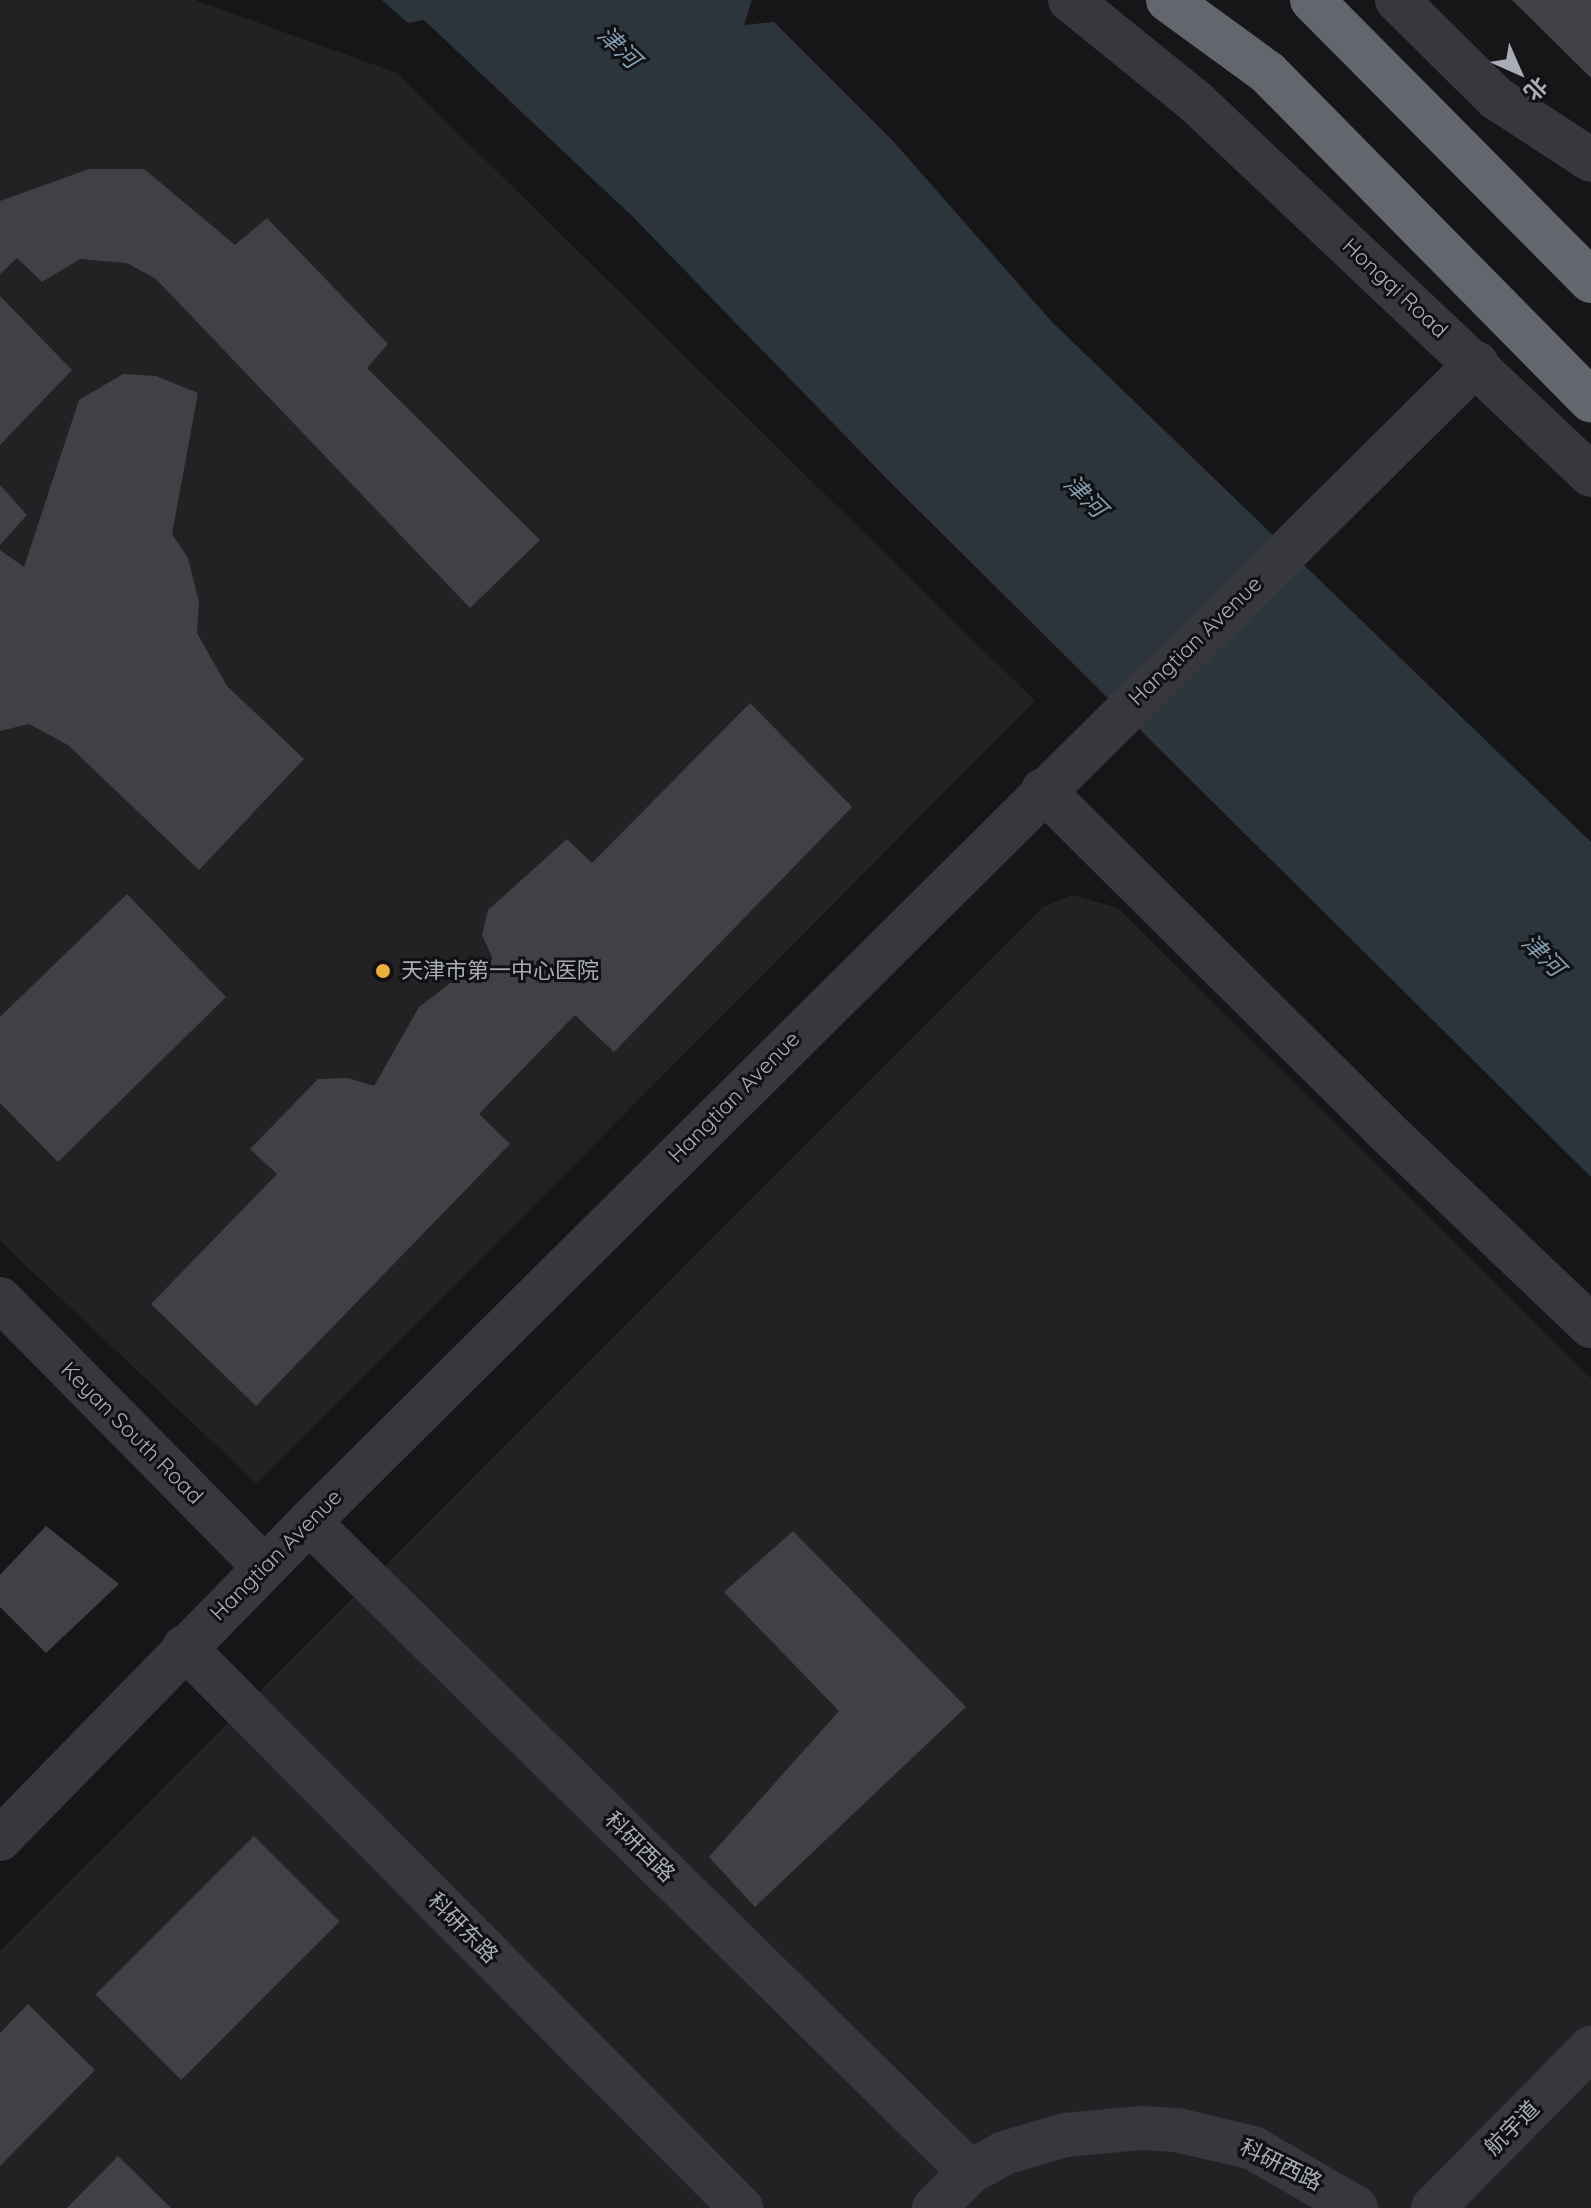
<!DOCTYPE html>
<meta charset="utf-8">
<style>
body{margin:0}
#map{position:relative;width:1591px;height:2208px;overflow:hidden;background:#161618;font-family:Quicksand,"Noto Sans SC",sans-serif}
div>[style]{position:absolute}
.built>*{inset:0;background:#222225}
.water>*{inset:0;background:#2c353b}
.building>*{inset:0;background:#404145;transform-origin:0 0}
.minor>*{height:44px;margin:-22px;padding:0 22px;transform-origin:22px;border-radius:22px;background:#37383d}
.highway>*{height:44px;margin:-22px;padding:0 22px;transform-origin:22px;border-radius:22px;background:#63666d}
.dots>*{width:22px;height:22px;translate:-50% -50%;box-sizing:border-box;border:4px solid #111113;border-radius:50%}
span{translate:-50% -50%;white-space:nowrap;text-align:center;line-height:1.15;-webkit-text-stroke:6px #111113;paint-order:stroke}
.street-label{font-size:22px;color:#a8adb7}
.poi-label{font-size:22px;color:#a8adb7}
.left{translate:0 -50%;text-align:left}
.water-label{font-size:24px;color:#819bb1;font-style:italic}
.north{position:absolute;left:1479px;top:32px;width:80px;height:80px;-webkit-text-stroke:6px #111113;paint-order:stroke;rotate:135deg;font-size:22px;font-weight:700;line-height:32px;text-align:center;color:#a8adb7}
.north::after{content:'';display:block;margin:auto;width:28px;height:36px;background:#a8adb7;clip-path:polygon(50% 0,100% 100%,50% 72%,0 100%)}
</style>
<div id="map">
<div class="built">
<div style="clip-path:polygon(0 0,195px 0,397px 73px,1035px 701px,257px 1484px,0 1241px)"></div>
<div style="clip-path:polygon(1072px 895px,1118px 908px,1591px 1378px,1591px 2208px,0 2208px,0 1951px,1043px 907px)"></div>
</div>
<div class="water">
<div style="clip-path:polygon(382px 0,752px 0,744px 25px,774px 22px,893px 141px,1052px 322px,1591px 842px,1591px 1177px,887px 479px,633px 217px,424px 20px,408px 23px)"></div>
</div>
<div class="building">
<div style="clip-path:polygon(1512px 0,1591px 0,1591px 78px)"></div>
<div style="clip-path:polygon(89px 169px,144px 169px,235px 245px,267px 218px,388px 344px,367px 368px,540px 540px,470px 608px,156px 279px,127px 263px,80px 259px,42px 282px,17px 258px,0 274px,0 201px)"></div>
<div style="clip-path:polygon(0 296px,72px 370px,0 445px)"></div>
<div style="clip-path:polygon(123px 374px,156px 376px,198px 393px,172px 534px,188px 558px,199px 602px,197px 633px,227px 686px,304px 759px,199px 870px,68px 745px,29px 724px,0 731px,0 550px,24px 567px,79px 400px)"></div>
<div style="clip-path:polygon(0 485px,27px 515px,0 545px)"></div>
<div style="clip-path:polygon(750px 703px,852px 807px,614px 1052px,575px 1015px,479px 1114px,510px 1144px,256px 1406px,151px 1304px,277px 1174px,250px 1149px,318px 1079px,348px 1078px,374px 1086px,419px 1007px,469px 969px,493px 959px,482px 935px,488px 910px,567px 839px,592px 863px)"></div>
<div style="clip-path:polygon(127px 894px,226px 997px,58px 1162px,0 1103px,0 1017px)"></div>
<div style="clip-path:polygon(46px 1526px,119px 1584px,46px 1653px,0 1607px,0 1575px)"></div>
<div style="clip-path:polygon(793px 1531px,966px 1707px,755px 1907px,709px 1857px,839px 1711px,724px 1592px)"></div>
<div style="left:254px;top:1836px;width:121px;height:224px;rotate:45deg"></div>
<div style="clip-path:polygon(28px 2004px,95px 2070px,0 2166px,0 2033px)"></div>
<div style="clip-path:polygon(118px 2156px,171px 2208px,67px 2208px)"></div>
</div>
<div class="minor">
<div style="left:1070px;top:0;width:164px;rotate:39deg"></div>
<div style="left:1197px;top:103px;width:542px;rotate:43.35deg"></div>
<div style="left:1397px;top:0;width:139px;rotate:44.7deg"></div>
<div style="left:1496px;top:98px;width:113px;rotate:33.1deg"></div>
<div style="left:1043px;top:790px;width:481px;rotate:44.8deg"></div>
<div style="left:1384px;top:1129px;width:286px;rotate:43.6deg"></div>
<div style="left:0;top:1299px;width:376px;rotate:45.4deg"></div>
<div style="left:309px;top:1522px;width:927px;rotate:44.52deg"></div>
<div style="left:184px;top:1647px;width:791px;rotate:45.2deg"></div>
<div style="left:0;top:1839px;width:443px;rotate:-45.7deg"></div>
<div style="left:309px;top:1522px;width:1645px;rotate:-44.78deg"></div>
<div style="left:934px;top:2208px;width:51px;rotate:-45deg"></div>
<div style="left:970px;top:2172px;width:39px;rotate:-29deg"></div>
<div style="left:1004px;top:2153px;width:64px;rotate:-16.4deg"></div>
<div style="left:1065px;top:2135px;width:75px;rotate:-5.3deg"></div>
<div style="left:1140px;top:2128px;width:37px;rotate:3deg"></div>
<div style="left:1177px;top:2130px;width:78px;rotate:13.3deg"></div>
<div style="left:1253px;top:2148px;width:119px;rotate:30.2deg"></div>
<div style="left:1433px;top:2208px;width:225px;rotate:-45.4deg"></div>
</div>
<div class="highway">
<div style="left:1168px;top:0;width:124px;rotate:36.1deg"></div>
<div style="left:1268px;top:73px;width:460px;rotate:45.4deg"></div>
<div style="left:1312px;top:0;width:396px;rotate:45.2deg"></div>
</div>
<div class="dots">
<div style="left:383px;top:971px;background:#ebaf3b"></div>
</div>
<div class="street-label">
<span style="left:1395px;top:288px;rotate:43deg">Hongqi Road</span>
<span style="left:1195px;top:641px;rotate:-44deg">Hangtian Avenue</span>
<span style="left:734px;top:1097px;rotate:-45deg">Hangtian Avenue</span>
<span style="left:132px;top:1433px;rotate:45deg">Keyan South Road</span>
<span style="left:276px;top:1555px;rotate:-45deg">Hangtian Avenue</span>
<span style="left:640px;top:1847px;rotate:45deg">科研西路</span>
<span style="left:463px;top:1928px;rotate:45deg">科研东路</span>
<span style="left:1512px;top:2128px;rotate:-45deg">航宇道</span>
<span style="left:1281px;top:2165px;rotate:26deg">科研西路</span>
</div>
<div class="poi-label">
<span class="left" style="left:401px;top:971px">天津市第一中心医院</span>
</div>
<div class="water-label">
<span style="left:619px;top:47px;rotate:44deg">津河</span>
<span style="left:1085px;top:496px;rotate:45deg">津河</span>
<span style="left:1543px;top:955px;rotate:45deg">津河</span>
</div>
<div class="north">北</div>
</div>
